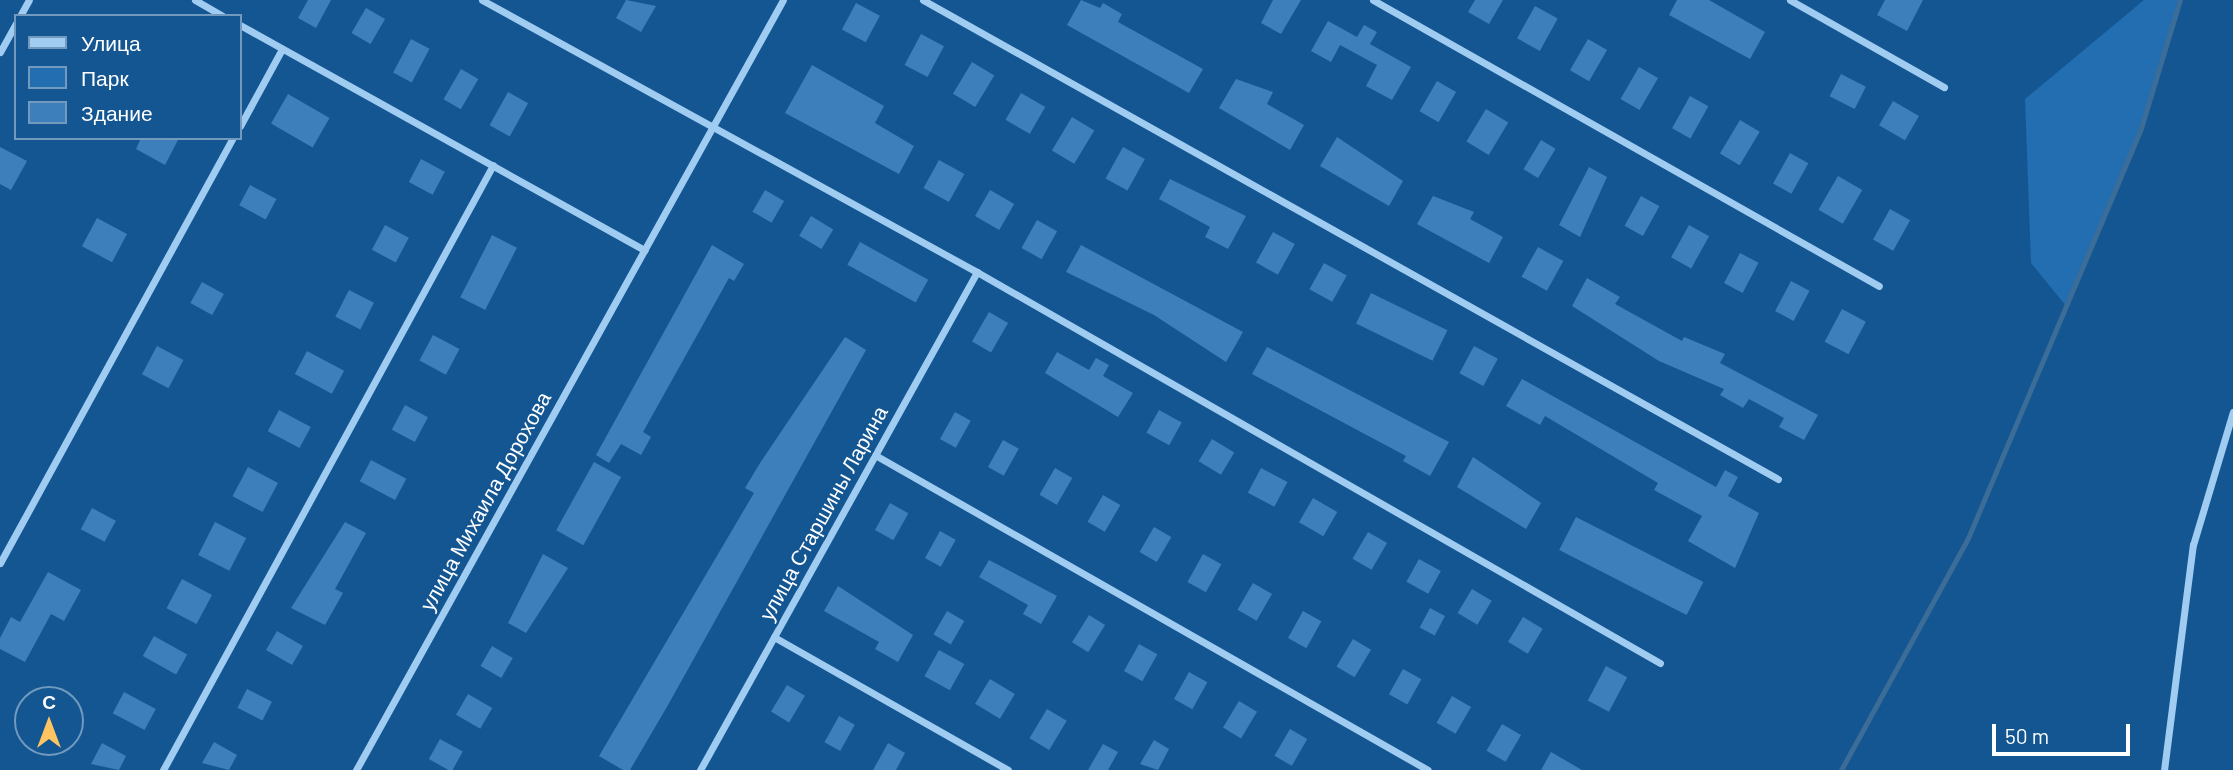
<!DOCTYPE html>
<meta charset="utf-8">
<style>
body{margin:0}
#map{position:relative;width:2233px;height:770px;overflow:hidden;background:#135692;font-family:Barlow,sans-serif}
div>[style]{position:absolute}
.green>*{inset:0;background:#226eb0}
.stream>*{height:5px;margin:-2.5px;padding:0 2.5px;transform-origin:2.5px;border-radius:2.5px;background:#3c6c98}
.building>*{inset:0;background:#3c7fbb;transform-origin:0 0}
.street>*{height:7px;margin:-3.5px;padding:0 3.5px;transform-origin:3.5px;border-radius:3.5px;background:#a1ccf2}
span{translate:-50% -50%;white-space:nowrap;text-align:center;line-height:1.15;-webkit-text-stroke:5px #135692;paint-order:stroke}
.street-label{font-size:21px;color:#fff}
.legend{position:absolute;left:14px;top:14px;width:228px;height:126px;box-sizing:border-box;background:#135692;border:2px solid #719abe;margin:0;padding:9px 12px;list-style:none;font-size:21px;color:#fff}
.legend li{display:flex;align-items:center;gap:14px;height:35px}
.legend b{width:35px;border:2px solid #719abe}
.north{position:absolute;left:14px;top:686px;width:70px;height:70px;box-sizing:border-box;background:#135692;border:2px solid #719abe;border-radius:50%;rotate:0deg;font-size:19px;font-weight:700;line-height:28px;text-align:center;color:#fff}
.north::after{content:'';display:block;margin:auto;width:24px;height:32px;background:#ffc462;clip-path:polygon(50% 0,100% 100%,50% 72%,0 100%)}
.scale{position:absolute;left:1992px;top:724px;width:138px;height:32px;box-sizing:border-box;border:4px solid #fff;border-top:0;padding-left:9px;font-size:21px;line-height:24px;white-space:nowrap;color:#fff;-webkit-text-stroke:5px #135692;paint-order:stroke}
</style>
<div id="map">
<div class="green">
<div style="clip-path:polygon(2144px 0,2179px 0,2141px 128px,2066px 306px,2031px 263px,2025px 99px)"></div>
</div>
<div class="stream">
<div style="left:1841px;top:770px;width:264px;rotate:-61.3deg"></div>
<div style="left:1968px;top:538px;width:445px;rotate:-67.1deg"></div>
<div style="left:2141px;top:128px;width:134px;rotate:-73.1deg"></div>
</div>
<div class="building">
<div style="clip-path:polygon(308px 0,331px 0,316px 28px,298px 18px)"></div>
<div style="clip-path:polygon(626px 0,656px 6px,641px 32px,616px 18px)"></div>
<div style="clip-path:polygon(1081px 0,1100px 8px,1103px 3px,1122px 14px,1118px 22px,1203px 69px,1189px 93px,1067px 25px)"></div>
<div style="clip-path:polygon(1273px 0,1301px 0,1281px 34px,1261px 23px)"></div>
<div style="clip-path:polygon(1475px 0,1503px 0,1489px 24px,1468px 12px)"></div>
<div style="clip-path:polygon(1677px 0,1709px 0,1765px 32px,1750px 59px,1669px 15px)"></div>
<div style="clip-path:polygon(1885px 0,1923px 0,1907px 31px,1877px 15px)"></div>
<div style="left:856px;top:3px;width:27px;height:30px;rotate:28deg"></div>
<div style="left:1535px;top:6px;width:26px;height:37px;rotate:29deg"></div>
<div style="left:366px;top:8px;width:22px;height:29px;rotate:30deg"></div>
<div style="clip-path:polygon(1328px 21px,1357px 37px,1364px 25px,1377px 32px,1370px 44px,1411px 67px,1392px 100px,1366px 86px,1377px 65px,1340px 45px,1331px 62px,1311px 51px)"></div>
<div style="left:921px;top:34px;width:26px;height:35px;rotate:28deg"></div>
<div style="left:411px;top:39px;width:21px;height:38px;rotate:28deg"></div>
<div style="left:1588px;top:39px;width:22px;height:36px;rotate:30deg"></div>
<div style="left:972px;top:62px;width:26px;height:37px;rotate:31deg"></div>
<div style="clip-path:polygon(812px 65px,884px 106px,875px 123px,914px 146px,899px 174px,785px 113px)"></div>
<div style="left:1639px;top:67px;width:22px;height:37px;rotate:30deg"></div>
<div style="left:461px;top:69px;width:20px;height:35px;rotate:30deg"></div>
<div style="left:1841px;top:74px;width:28px;height:25px;rotate:27deg"></div>
<div style="clip-path:polygon(1236px 79px,1273px 92px,1267px 104px,1304px 125px,1290px 150px,1219px 108px)"></div>
<div style="left:1437px;top:81px;width:22px;height:35px;rotate:30deg"></div>
<div style="left:508px;top:92px;width:23px;height:38px;rotate:29deg"></div>
<div style="left:1021px;top:93px;width:28px;height:31px;rotate:30deg"></div>
<div style="left:288px;top:94px;width:48px;height:34px;rotate:30deg"></div>
<div style="left:1690px;top:96px;width:21px;height:37px;rotate:29deg"></div>
<div style="left:1893px;top:101px;width:30px;height:28px;rotate:30deg"></div>
<div style="left:1486px;top:109px;width:26px;height:38px;rotate:31deg"></div>
<div style="left:1072px;top:117px;width:26px;height:39px;rotate:31deg"></div>
<div style="left:1740px;top:120px;width:23px;height:39px;rotate:31deg"></div>
<div style="clip-path:polygon(1337px 137px,1403px 181px,1389px 206px,1320px 166px)"></div>
<div style="clip-path:polygon(141px 138px,179px 138px,165px 165px,136px 149px)"></div>
<div style="left:1541px;top:140px;width:17px;height:34px;rotate:31deg"></div>
<div style="clip-path:polygon(0 147px,27px 161px,11px 190px,0 184px)"></div>
<div style="left:1123px;top:147px;width:25px;height:36px;rotate:29deg"></div>
<div style="left:1790px;top:153px;width:21px;height:35px;rotate:29deg"></div>
<div style="left:421px;top:159px;width:27px;height:26px;rotate:28deg"></div>
<div style="left:939px;top:160px;width:29px;height:32px;rotate:29deg"></div>
<div style="clip-path:polygon(1589px 167px,1607px 177px,1580px 237px,1559px 225px)"></div>
<div style="left:1838px;top:176px;width:28px;height:39px;rotate:30deg"></div>
<div style="clip-path:polygon(1170px 179px,1246px 216px,1228px 249px,1205px 237px,1210px 227px,1159px 199px)"></div>
<div style="left:250px;top:185px;width:30px;height:23px;rotate:28deg"></div>
<div style="left:765px;top:190px;width:22px;height:25px;rotate:30deg"></div>
<div style="left:990px;top:190px;width:28px;height:30px;rotate:30deg"></div>
<div style="clip-path:polygon(1433px 196px,1474px 212px,1470px 219px,1503px 237px,1489px 263px,1417px 224px)"></div>
<div style="left:1641px;top:196px;width:21px;height:34px;rotate:29deg"></div>
<div style="left:1890px;top:209px;width:23px;height:35px;rotate:29deg"></div>
<div style="left:811px;top:216px;width:26px;height:23px;rotate:31deg"></div>
<div style="left:97px;top:218px;width:34px;height:32px;rotate:28deg"></div>
<div style="left:1037px;top:220px;width:23px;height:32px;rotate:29deg"></div>
<div style="left:385px;top:225px;width:27px;height:28px;rotate:28deg"></div>
<div style="left:1689px;top:225px;width:23px;height:37px;rotate:29deg"></div>
<div style="left:1273px;top:232px;width:25px;height:35px;rotate:29deg"></div>
<div style="left:492px;top:235px;width:28px;height:70px;rotate:27deg"></div>
<div style="left:860px;top:242px;width:78px;height:26px;rotate:29deg"></div>
<div style="clip-path:polygon(712px 245px,744px 264px,734px 281px,729px 278px,643px 432px,651px 437px,641px 455px,621px 444px,609px 463px,596px 455px)"></div>
<div style="clip-path:polygon(1081px 245px,1243px 332px,1226px 362px,1154px 315px,1066px 272px)"></div>
<div style="left:1538px;top:247px;width:29px;height:34px;rotate:29deg"></div>
<div style="left:1740px;top:253px;width:21px;height:34px;rotate:28deg"></div>
<div style="left:1324px;top:263px;width:26px;height:30px;rotate:29deg"></div>
<div style="clip-path:polygon(1587px 278px,1620px 297px,1615px 304px,1682px 341px,1684px 337px,1725px 354px,1720px 363px,1818px 415px,1804px 440px,1779px 427px,1784px 418px,1749px 399px,1743px 408px,1720px 395px,1724px 389px,1659px 361px,1572px 306px)"></div>
<div style="left:1791px;top:281px;width:21px;height:34px;rotate:28deg"></div>
<div style="left:202px;top:282px;width:25px;height:24px;rotate:29deg"></div>
<div style="left:349px;top:290px;width:28px;height:30px;rotate:27deg"></div>
<div style="left:1371px;top:293px;width:85px;height:34px;rotate:26deg"></div>
<div style="left:1842px;top:309px;width:27px;height:37px;rotate:28deg"></div>
<div style="left:989px;top:312px;width:22px;height:34px;rotate:30deg"></div>
<div style="left:433px;top:335px;width:30px;height:29px;rotate:28deg"></div>
<div style="clip-path:polygon(845px 337px,866px 350px,668px 705px,630px 770px,623px 770px,599px 756px,754px 493px,745px 488px,760px 463px)"></div>
<div style="left:157px;top:346px;width:30px;height:32px;rotate:28deg"></div>
<div style="left:1474px;top:346px;width:27px;height:31px;rotate:28deg"></div>
<div style="clip-path:polygon(1267px 347px,1449px 442px,1430px 476px,1403px 461px,1406px 456px,1252px 374px)"></div>
<div style="left:307px;top:351px;width:42px;height:26px;rotate:28deg"></div>
<div style="clip-path:polygon(1057px 352px,1089px 370px,1096px 358px,1109px 365px,1103px 376px,1133px 393px,1118px 417px,1045px 373px)"></div>
<div style="clip-path:polygon(1522px 379px,1716px 487px,1725px 470px,1738px 477px,1728px 496px,1759px 513px,1735px 568px,1688px 541px,1702px 516px,1654px 490px,1658px 483px,1545px 416px,1540px 425px,1506px 406px)"></div>
<div style="left:405px;top:405px;width:26px;height:28px;rotate:28deg"></div>
<div style="left:279px;top:410px;width:36px;height:24px;rotate:28deg"></div>
<div style="left:1159px;top:410px;width:26px;height:26px;rotate:29deg"></div>
<div style="left:955px;top:412px;width:18px;height:31px;rotate:29deg"></div>
<div style="left:1212px;top:439px;width:26px;height:26px;rotate:31deg"></div>
<div style="left:1003px;top:440px;width:18px;height:31px;rotate:29deg"></div>
<div style="clip-path:polygon(1473px 457px,1541px 503px,1526px 529px,1457px 487px)"></div>
<div style="left:371px;top:460px;width:40px;height:24px;rotate:28deg"></div>
<div style="left:594px;top:462px;width:31px;height:78px;rotate:29deg"></div>
<div style="left:248px;top:467px;width:34px;height:33px;rotate:28deg"></div>
<div style="left:1055px;top:468px;width:20px;height:31px;rotate:30deg"></div>
<div style="left:1261px;top:468px;width:30px;height:28px;rotate:28deg"></div>
<div style="left:1103px;top:495px;width:20px;height:31px;rotate:30deg"></div>
<div style="left:1313px;top:498px;width:28px;height:28px;rotate:30deg"></div>
<div style="left:890px;top:503px;width:21px;height:31px;rotate:29deg"></div>
<div style="left:92px;top:508px;width:27px;height:24px;rotate:28deg"></div>
<div style="left:1576px;top:517px;width:143px;height:37px;rotate:27deg"></div>
<div style="left:215px;top:522px;width:35px;height:37px;rotate:27deg"></div>
<div style="clip-path:polygon(345px 522px,366px 533px,335px 589px,343px 593px,325px 625px,291px 608px)"></div>
<div style="left:1154px;top:527px;width:20px;height:29px;rotate:30deg"></div>
<div style="left:940px;top:531px;width:18px;height:31px;rotate:29deg"></div>
<div style="left:1368px;top:532px;width:22px;height:31px;rotate:30deg"></div>
<div style="clip-path:polygon(543px 554px,568px 568px,526px 633px,508px 623px)"></div>
<div style="left:1203px;top:554px;width:21px;height:32px;rotate:29deg"></div>
<div style="left:1419px;top:559px;width:25px;height:26px;rotate:29deg"></div>
<div style="clip-path:polygon(989px 560px,1057px 596px,1041px 624px,1023px 614px,1028px 605px,979px 577px)"></div>
<div style="clip-path:polygon(48px 572px,81px 590px,64px 621px,51px 614px,25px 662px,0 649px,0 638px,11px 617px,20px 622px)"></div>
<div style="left:182px;top:579px;width:34px;height:33px;rotate:28deg"></div>
<div style="left:1253px;top:583px;width:22px;height:31px;rotate:30deg"></div>
<div style="clip-path:polygon(838px 586px,913px 635px,898px 662px,875px 649px,879px 642px,824px 611px)"></div>
<div style="left:1472px;top:589px;width:23px;height:28px;rotate:31deg"></div>
<div style="left:1430px;top:608px;width:17px;height:22px;rotate:28deg"></div>
<div style="left:947px;top:611px;width:20px;height:27px;rotate:30deg"></div>
<div style="left:1303px;top:611px;width:21px;height:31px;rotate:29deg"></div>
<div style="left:1089px;top:615px;width:19px;height:32px;rotate:32deg"></div>
<div style="left:1523px;top:617px;width:23px;height:29px;rotate:31deg"></div>
<div style="left:277px;top:631px;width:30px;height:22px;rotate:30deg"></div>
<div style="left:154px;top:636px;width:38px;height:23px;rotate:29deg"></div>
<div style="left:1353px;top:639px;width:21px;height:32px;rotate:31deg"></div>
<div style="left:1139px;top:644px;width:21px;height:31px;rotate:29deg"></div>
<div style="left:492px;top:646px;width:24px;height:23px;rotate:30deg"></div>
<div style="left:939px;top:650px;width:29px;height:30px;rotate:29deg"></div>
<div style="left:1606px;top:666px;width:24px;height:39px;rotate:28deg"></div>
<div style="left:1403px;top:669px;width:21px;height:29px;rotate:29deg"></div>
<div style="left:1189px;top:672px;width:21px;height:31px;rotate:29deg"></div>
<div style="left:990px;top:679px;width:29px;height:29px;rotate:31deg"></div>
<div style="left:787px;top:685px;width:21px;height:31px;rotate:31deg"></div>
<div style="left:247px;top:689px;width:28px;height:21px;rotate:27deg"></div>
<div style="left:124px;top:692px;width:36px;height:24px;rotate:28deg"></div>
<div style="left:468px;top:694px;width:28px;height:24px;rotate:30deg"></div>
<div style="left:1452px;top:696px;width:22px;height:31px;rotate:30deg"></div>
<div style="left:1239px;top:701px;width:21px;height:31px;rotate:31deg"></div>
<div style="left:1047px;top:709px;width:23px;height:34px;rotate:31deg"></div>
<div style="left:839px;top:716px;width:18px;height:30px;rotate:29deg"></div>
<div style="left:1502px;top:724px;width:22px;height:31px;rotate:30deg"></div>
<div style="left:1290px;top:729px;width:20px;height:31px;rotate:30deg"></div>
<div style="left:440px;top:739px;width:26px;height:23px;rotate:29deg"></div>
<div style="clip-path:polygon(1154px 740px,1169px 749px,1158px 770px,1140px 764px)"></div>
<div style="clip-path:polygon(214px 742px,237px 755px,229px 770px,202px 763px)"></div>
<div style="clip-path:polygon(102px 743px,126px 756px,119px 770px,91px 764px)"></div>
<div style="clip-path:polygon(888px 743px,905px 753px,896px 770px,873px 770px)"></div>
<div style="clip-path:polygon(1103px 744px,1118px 752px,1108px 770px,1088px 770px)"></div>
<div style="clip-path:polygon(1551px 752px,1582px 770px,1541px 770px)"></div>
</div>
<div class="street">
<div style="left:195px;top:0;width:32px;rotate:30deg"></div>
<div style="left:482px;top:0;width:565px;rotate:28.79deg"></div>
<div style="left:977px;top:272px;width:787px;rotate:29.79deg"></div>
<div style="left:923px;top:0;width:980px;rotate:29.26deg"></div>
<div style="left:1373px;top:0;width:581px;rotate:29.48deg"></div>
<div style="left:1790px;top:0;width:177px;rotate:29.5deg"></div>
<div style="left:20px;top:16px;width:18px;rotate:-61deg"></div>
<div style="left:240px;top:25px;width:463px;rotate:29.1deg"></div>
<div style="left:0;top:52px;width:33px;rotate:-61deg"></div>
<div style="left:240px;top:126px;width:88px;rotate:-61.4deg"></div>
<div style="left:875px;top:455px;width:636px;rotate:29.67deg"></div>
<div style="left:0;top:563px;width:485px;rotate:-61.3deg"></div>
<div style="left:774px;top:637px;width:269px;rotate:29.6deg"></div>
<div style="left:163px;top:770px;width:689px;rotate:-61.39deg"></div>
<div style="left:356px;top:770px;width:880px;rotate:-60.99deg"></div>
<div style="left:700px;top:770px;width:570px;rotate:-60.92deg"></div>
<div style="left:2164px;top:770px;width:227px;rotate:-82.7deg"></div>
<div style="left:2193px;top:545px;width:139px;rotate:-73.3deg"></div>
</div>
<div class="street-label">
<span style="left:485px;top:501px;rotate:-61deg">улица Михаила Дорохова</span>
<span style="left:823px;top:513px;rotate:-61deg">улица Старшины Ларина</span>
</div>
<ul class="legend">
<li><b style="height:9px;background:#a1ccf2"></b>Улица</li>
<li><b style="height:19px;background:#226eb0"></b>Парк</li>
<li><b style="height:19px;background:#3c7fbb"></b>Здание</li>
</ul>
<div class="north">С</div>
<div class="scale">50 m</div>
</div>
